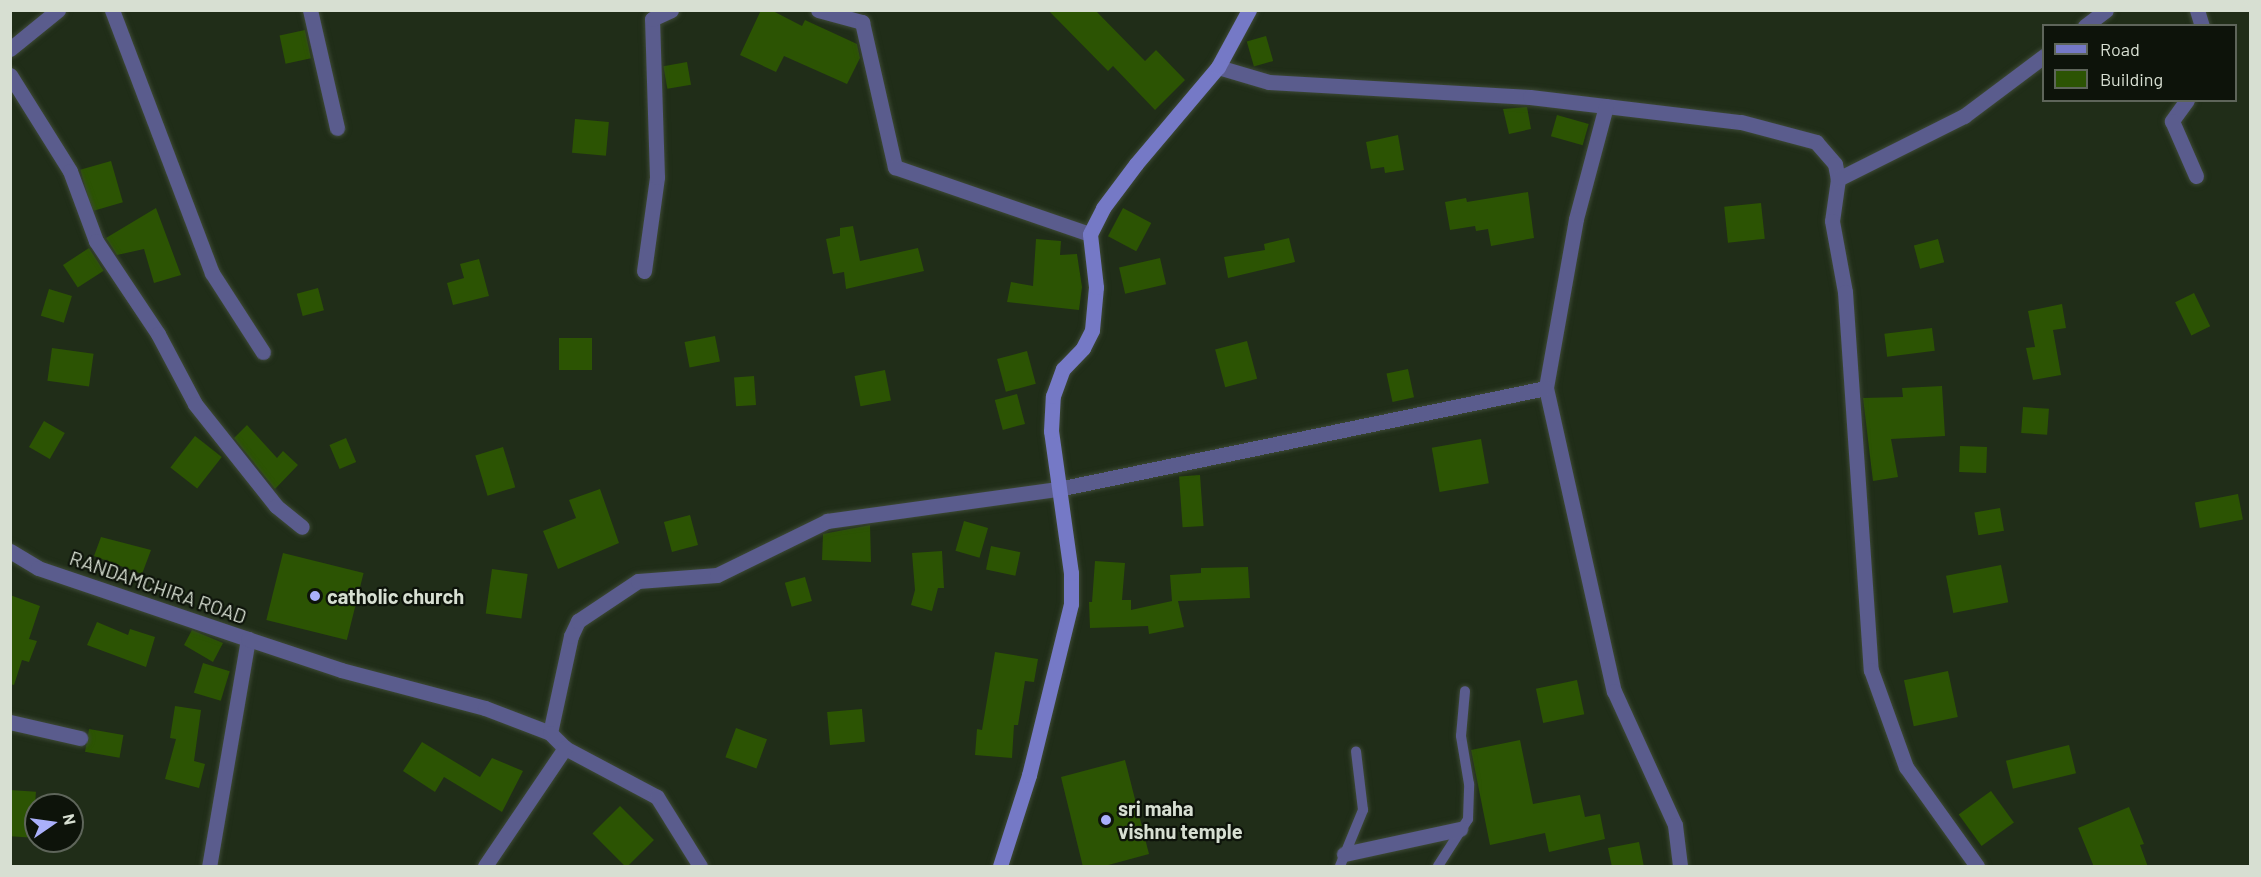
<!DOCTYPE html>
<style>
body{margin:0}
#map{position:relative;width:2261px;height:877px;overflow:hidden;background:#202d18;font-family:Barlow,sans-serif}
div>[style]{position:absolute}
.building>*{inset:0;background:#2c5403;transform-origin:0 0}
.roads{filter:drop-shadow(0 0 2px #3d4936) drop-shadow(0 0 2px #3d4936)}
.lane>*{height:10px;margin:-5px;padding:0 5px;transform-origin:5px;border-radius:5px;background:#5a5c8d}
.street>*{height:15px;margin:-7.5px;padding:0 7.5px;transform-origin:7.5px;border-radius:7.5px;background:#5a5c8d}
.secondary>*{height:15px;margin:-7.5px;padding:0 7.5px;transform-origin:7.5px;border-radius:7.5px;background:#7579c6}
.dots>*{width:16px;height:16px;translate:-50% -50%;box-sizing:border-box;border:3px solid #0d130a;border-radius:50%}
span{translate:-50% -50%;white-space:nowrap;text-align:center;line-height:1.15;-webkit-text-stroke:4.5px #0d130a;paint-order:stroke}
.street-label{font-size:20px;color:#d7dfd2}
.poi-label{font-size:20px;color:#d7dfd2;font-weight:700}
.left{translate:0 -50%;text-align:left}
.frame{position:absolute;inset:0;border:12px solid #d7dfd2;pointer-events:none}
.legend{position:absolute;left:2042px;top:24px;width:195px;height:78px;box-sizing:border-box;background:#0d130a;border:2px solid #5e655a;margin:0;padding:8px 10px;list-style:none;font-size:18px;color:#d7dfd2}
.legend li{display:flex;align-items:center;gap:12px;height:30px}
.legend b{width:30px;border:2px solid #5e655a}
.north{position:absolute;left:24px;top:793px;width:60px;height:60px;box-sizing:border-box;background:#0d130a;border:2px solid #5e655a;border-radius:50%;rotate:77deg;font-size:16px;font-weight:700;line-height:24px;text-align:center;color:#d7dfd2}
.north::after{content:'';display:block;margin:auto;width:21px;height:27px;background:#aab0fb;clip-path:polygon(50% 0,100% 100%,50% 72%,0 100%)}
</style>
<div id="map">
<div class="building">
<div style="clip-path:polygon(761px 10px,771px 10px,802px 26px,805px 20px,857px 44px,860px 58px,847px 84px,784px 56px,776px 72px,740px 55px)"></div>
<div style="clip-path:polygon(1048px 10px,1095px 10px,1145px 61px,1156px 50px,1185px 80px,1155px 110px,1113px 66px,1108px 71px)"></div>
<div style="left:305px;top:30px;width:29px;height:26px;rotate:78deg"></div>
<div style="left:1266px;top:36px;width:26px;height:20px;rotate:74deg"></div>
<div style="left:687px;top:62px;width:23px;height:24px;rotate:80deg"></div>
<div style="clip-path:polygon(1527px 107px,1531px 129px,1509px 134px,1503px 109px)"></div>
<div style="left:1557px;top:115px;width:33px;height:22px;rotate:16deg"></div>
<div style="left:575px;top:119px;width:34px;height:34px;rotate:5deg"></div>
<div style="clip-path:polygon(1398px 135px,1404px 170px,1385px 173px,1384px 167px,1371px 169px,1366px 142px)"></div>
<div style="left:111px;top:161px;width:43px;height:32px;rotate:74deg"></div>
<div style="clip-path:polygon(1528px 192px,1534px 238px,1491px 246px,1488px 229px,1476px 231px,1475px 226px,1450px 230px,1445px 202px,1466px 198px,1467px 202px)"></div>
<div style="left:1761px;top:203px;width:36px;height:37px;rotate:84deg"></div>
<div style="clip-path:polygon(156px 208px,181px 275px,154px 283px,144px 249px,117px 255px,106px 238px)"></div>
<div style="left:1123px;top:208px;width:32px;height:32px;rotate:28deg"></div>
<div style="clip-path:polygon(853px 226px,860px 261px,918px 248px,924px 271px,846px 289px,844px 272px,833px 274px,826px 239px,840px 236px,840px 228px)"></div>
<div style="clip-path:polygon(1289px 238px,1295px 262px,1228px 278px,1224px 257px,1265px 250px,1264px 244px)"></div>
<div style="clip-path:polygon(1036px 239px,1061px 241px,1060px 255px,1077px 254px,1082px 287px,1079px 310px,1007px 302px,1011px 282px,1033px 286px)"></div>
<div style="left:1938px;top:239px;width:24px;height:25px;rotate:75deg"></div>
<div style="left:89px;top:248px;width:27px;height:31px;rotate:57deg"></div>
<div style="left:1160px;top:258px;width:27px;height:42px;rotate:77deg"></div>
<div style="clip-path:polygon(479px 259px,489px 296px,453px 305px,447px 283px,464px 278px,460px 264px)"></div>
<div style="left:318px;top:288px;width:23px;height:22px;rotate:75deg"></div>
<div style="left:49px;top:289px;width:24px;height:28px;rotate:17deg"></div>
<div style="left:2194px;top:293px;width:37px;height:21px;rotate:64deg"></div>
<div style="clip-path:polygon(2062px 304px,2066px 328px,2053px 330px,2061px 375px,2033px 380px,2026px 348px,2035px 347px,2028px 311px)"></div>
<div style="left:1932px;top:328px;width:23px;height:48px;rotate:83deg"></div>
<div style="left:715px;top:336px;width:26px;height:31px;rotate:79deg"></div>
<div style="left:559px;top:338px;width:33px;height:32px"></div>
<div style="left:1247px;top:341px;width:39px;height:33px;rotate:75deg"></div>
<div style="left:52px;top:348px;width:42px;height:33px;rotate:8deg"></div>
<div style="left:1027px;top:351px;width:34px;height:31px;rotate:75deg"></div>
<div style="left:1408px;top:369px;width:29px;height:22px;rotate:78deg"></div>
<div style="left:885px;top:370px;width:31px;height:31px;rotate:79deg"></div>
<div style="left:754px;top:376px;width:29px;height:20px;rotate:86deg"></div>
<div style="clip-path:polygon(1942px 386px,1945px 436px,1891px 439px,1898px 477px,1873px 481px,1863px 398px,1903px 397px,1902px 388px)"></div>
<div style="left:1017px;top:394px;width:31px;height:23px;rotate:75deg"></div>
<div style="left:2023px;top:407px;width:26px;height:26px;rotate:4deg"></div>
<div style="left:44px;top:421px;width:24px;height:30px;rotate:30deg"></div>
<div style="clip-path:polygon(247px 425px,277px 458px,283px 451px,298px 465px,275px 489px,234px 438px)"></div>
<div style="left:195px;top:436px;width:34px;height:40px;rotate:38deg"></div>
<div style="left:346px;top:438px;width:26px;height:18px;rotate:67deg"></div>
<div style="left:1481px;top:439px;width:45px;height:50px;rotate:80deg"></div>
<div style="left:1960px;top:446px;width:27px;height:26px;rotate:2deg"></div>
<div style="left:503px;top:447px;width:42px;height:29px;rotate:73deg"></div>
<div style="left:1200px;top:475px;width:51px;height:21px;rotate:86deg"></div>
<div style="clip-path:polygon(600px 489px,619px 543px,558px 569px,543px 531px,576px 518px,569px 500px)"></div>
<div style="left:2238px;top:494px;width:26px;height:44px;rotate:79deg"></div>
<div style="left:2000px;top:508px;width:23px;height:26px;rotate:80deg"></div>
<div style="left:690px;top:515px;width:31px;height:27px;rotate:75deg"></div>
<div style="left:964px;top:521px;width:25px;height:31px;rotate:16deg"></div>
<div style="clip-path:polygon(870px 525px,871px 562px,822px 560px,823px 534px)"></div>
<div style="clip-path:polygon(101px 537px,151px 550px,142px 574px,94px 556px)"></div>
<div style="left:991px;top:546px;width:30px;height:24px;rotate:12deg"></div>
<div style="clip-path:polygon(942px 551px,944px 588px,938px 588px,932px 611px,911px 605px,915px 590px,912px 553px)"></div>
<div style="left:283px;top:553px;width:83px;height:69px;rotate:14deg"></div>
<div style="clip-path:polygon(1095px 561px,1125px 563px,1122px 600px,1131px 600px,1131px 610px,1172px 601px,1170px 575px,1201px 573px,1201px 568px,1248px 567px,1250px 598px,1178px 601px,1184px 627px,1149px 634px,1148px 626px,1090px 628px,1089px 602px,1092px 602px)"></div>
<div style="left:2001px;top:565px;width:38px;height:56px;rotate:79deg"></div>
<div style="left:492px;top:569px;width:36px;height:45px;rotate:8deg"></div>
<div style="left:805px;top:577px;width:25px;height:21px;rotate:74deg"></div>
<div style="clip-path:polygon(10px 595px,40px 606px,29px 639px,37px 641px,29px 662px,22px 660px,14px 685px,10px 684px)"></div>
<div style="clip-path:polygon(97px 622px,128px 635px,130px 629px,155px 637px,146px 667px,87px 645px)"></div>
<div style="clip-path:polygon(192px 630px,223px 643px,213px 662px,184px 645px)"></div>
<div style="clip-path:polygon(995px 652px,1038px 659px,1034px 682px,1025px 681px,1018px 725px,1014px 725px,1012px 758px,975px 755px,977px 729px,982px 730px)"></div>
<div style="left:203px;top:663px;width:28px;height:31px;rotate:17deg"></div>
<div style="left:1948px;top:671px;width:47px;height:45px;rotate:78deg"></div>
<div style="left:1577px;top:680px;width:35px;height:42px;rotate:78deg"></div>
<div style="clip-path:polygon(175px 706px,201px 710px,194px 761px,205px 764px,199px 788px,165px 779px,176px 739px,170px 738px)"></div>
<div style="left:862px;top:709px;width:33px;height:35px;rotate:85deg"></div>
<div style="left:736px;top:728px;width:33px;height:31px;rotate:20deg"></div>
<div style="left:89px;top:729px;width:35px;height:23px;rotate:10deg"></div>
<div style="clip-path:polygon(1520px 740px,1533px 804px,1580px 795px,1585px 817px,1600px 814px,1605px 839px,1549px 852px,1545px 833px,1490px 845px,1471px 750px)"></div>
<div style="clip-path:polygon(422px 742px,480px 777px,492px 758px,523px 771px,502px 812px,444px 777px,435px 792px,403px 771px)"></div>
<div style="left:2069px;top:745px;width:29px;height:65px;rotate:76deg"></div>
<div style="clip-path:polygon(1125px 760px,1149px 854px,1101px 867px,1083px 867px,1061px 777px)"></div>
<div style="left:10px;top:790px;width:26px;height:46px;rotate:4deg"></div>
<div style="left:1991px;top:791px;width:39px;height:40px;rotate:54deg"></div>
<div style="left:620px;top:806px;width:48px;height:39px;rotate:45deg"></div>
<div style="clip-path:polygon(2129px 807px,2144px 844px,2140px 845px,2148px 867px,2094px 867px,2078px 828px)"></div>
<div style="clip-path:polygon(1639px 842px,1644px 867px,1612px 867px,1608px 848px)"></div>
</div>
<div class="roads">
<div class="lane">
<div style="left:1340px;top:866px;width:61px;rotate:-67.7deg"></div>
<div style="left:1363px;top:810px;width:59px;rotate:-96.8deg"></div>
<div style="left:1438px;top:866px;width:56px;rotate:-57.4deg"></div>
<div style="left:1468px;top:819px;width:35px;rotate:-88deg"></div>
<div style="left:1469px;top:784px;width:49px;rotate:-99.5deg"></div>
<div style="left:1461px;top:736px;width:45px;rotate:-84.9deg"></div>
</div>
<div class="street">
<div style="left:112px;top:10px;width:281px;rotate:69.2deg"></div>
<div style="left:212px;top:273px;width:94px;rotate:57.2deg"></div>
<div style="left:310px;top:10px;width:121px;rotate:77.1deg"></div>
<div style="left:818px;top:10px;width:46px;rotate:15.3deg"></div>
<div style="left:862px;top:22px;width:149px;rotate:77.2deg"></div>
<div style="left:895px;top:167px;width:206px;rotate:19deg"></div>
<div style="left:2197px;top:10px;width:17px;rotate:73deg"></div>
<div style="left:2085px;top:26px;width:26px;rotate:-37deg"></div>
<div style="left:10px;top:49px;width:62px;rotate:-39.1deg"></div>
<div style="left:1218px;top:67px;width:53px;rotate:16.4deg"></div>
<div style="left:1269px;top:82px;width:261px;rotate:3.3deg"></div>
<div style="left:1530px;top:97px;width:212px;rotate:6.8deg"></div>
<div style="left:1741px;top:122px;width:78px;rotate:14.9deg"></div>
<div style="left:1816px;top:142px;width:29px;rotate:49deg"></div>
<div style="left:1835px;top:164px;width:15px;rotate:79deg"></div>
<div style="left:1838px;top:179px;width:42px;rotate:98.1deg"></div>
<div style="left:1832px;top:221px;width:72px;rotate:79.6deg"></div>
<div style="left:1845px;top:292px;width:379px;rotate:86.1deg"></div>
<div style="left:1871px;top:670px;width:103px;rotate:70.2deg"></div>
<div style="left:1906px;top:767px;width:122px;rotate:54.4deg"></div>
<div style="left:10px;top:75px;width:113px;rotate:58deg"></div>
<div style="left:70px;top:171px;width:75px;rotate:69.6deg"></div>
<div style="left:96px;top:241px;width:112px;rotate:56.3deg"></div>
<div style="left:158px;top:334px;width:79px;rotate:62.1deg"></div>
<div style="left:195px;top:404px;width:130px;rotate:51.5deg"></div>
<div style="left:276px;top:506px;width:33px;rotate:39deg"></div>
<div style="left:2187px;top:100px;width:26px;rotate:126deg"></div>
<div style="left:2172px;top:121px;width:60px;rotate:66.4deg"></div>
<div style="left:1606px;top:106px;width:117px;rotate:104.9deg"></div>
<div style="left:1576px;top:219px;width:172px;rotate:100.1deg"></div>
<div style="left:1546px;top:388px;width:311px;rotate:77.4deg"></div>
<div style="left:1614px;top:691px;width:147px;rotate:65.5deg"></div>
<div style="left:1675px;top:825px;width:41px;rotate:83deg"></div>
<div style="left:1838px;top:179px;width:141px;rotate:-26.6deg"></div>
<div style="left:1964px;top:116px;width:100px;rotate:-36.9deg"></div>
<div style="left:644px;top:271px;width:95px;rotate:-82.1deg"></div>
<div style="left:657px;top:177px;width:158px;rotate:-91.8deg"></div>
<div style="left:652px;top:19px;width:21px;rotate:-25deg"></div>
<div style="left:10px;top:551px;width:33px;rotate:31deg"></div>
<div style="left:38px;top:568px;width:222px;rotate:18.7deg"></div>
<div style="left:248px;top:639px;width:230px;rotate:99.7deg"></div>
<div style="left:248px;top:639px;width:98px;rotate:18.4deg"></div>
<div style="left:341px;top:670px;width:149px;rotate:14.8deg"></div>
<div style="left:485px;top:708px;width:70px;rotate:21deg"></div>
<div style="left:550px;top:733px;width:99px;rotate:-77.8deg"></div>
<div style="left:571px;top:636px;width:17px;rotate:-65deg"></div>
<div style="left:578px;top:621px;width:72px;rotate:-33.7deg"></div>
<div style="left:638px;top:581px;width:79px;rotate:-4.3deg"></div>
<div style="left:717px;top:575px;width:123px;rotate:-26.1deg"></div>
<div style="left:827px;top:521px;width:233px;rotate:-7.9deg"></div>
<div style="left:1058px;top:489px;width:498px;rotate:-11.7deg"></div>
<div style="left:10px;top:722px;width:72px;rotate:12.9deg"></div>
<div style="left:550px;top:733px;width:21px;rotate:45deg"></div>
<div style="left:565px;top:748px;width:104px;rotate:28deg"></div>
<div style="left:657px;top:797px;width:81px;rotate:58.1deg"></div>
<div style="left:1344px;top:854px;width:119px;rotate:-12.2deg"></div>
<div style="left:485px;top:866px;width:143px;rotate:-55.9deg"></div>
</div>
<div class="secondary">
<div style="left:1000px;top:866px;width:96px;rotate:-72.3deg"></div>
<div style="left:1029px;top:775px;width:176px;rotate:-76.2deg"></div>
<div style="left:1071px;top:604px;width:31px;rotate:-90deg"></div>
<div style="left:1071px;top:573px;width:143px;rotate:-98deg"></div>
<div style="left:1051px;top:431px;width:35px;rotate:-87deg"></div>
<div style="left:1053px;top:396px;width:29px;rotate:-70deg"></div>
<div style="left:1063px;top:369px;width:29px;rotate:-46deg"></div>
<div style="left:1083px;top:348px;width:20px;rotate:-63deg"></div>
<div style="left:1092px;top:330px;width:43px;rotate:-84.7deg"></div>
<div style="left:1096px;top:287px;width:53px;rotate:-96.5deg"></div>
<div style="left:1090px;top:234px;width:29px;rotate:-63deg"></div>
<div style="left:1103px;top:208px;width:55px;rotate:-53.1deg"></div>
<div style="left:1136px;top:164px;width:127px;rotate:-49.8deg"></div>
<div style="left:1218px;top:67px;width:65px;rotate:-61.5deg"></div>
</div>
</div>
<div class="dots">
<div style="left:315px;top:596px;background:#aab0fb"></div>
<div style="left:1106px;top:820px;background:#aab0fb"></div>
</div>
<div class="street-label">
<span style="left:158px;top:587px;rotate:19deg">RANDAMCHIRA ROAD</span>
</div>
<div class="poi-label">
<span class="left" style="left:327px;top:596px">catholic church</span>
<span class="left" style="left:1118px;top:820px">sri maha<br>vishnu temple</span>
</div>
<div class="frame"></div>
<ul class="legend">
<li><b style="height:8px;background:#7579c6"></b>Road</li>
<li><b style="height:16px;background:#2c5403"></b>Building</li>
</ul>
<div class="north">N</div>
</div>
